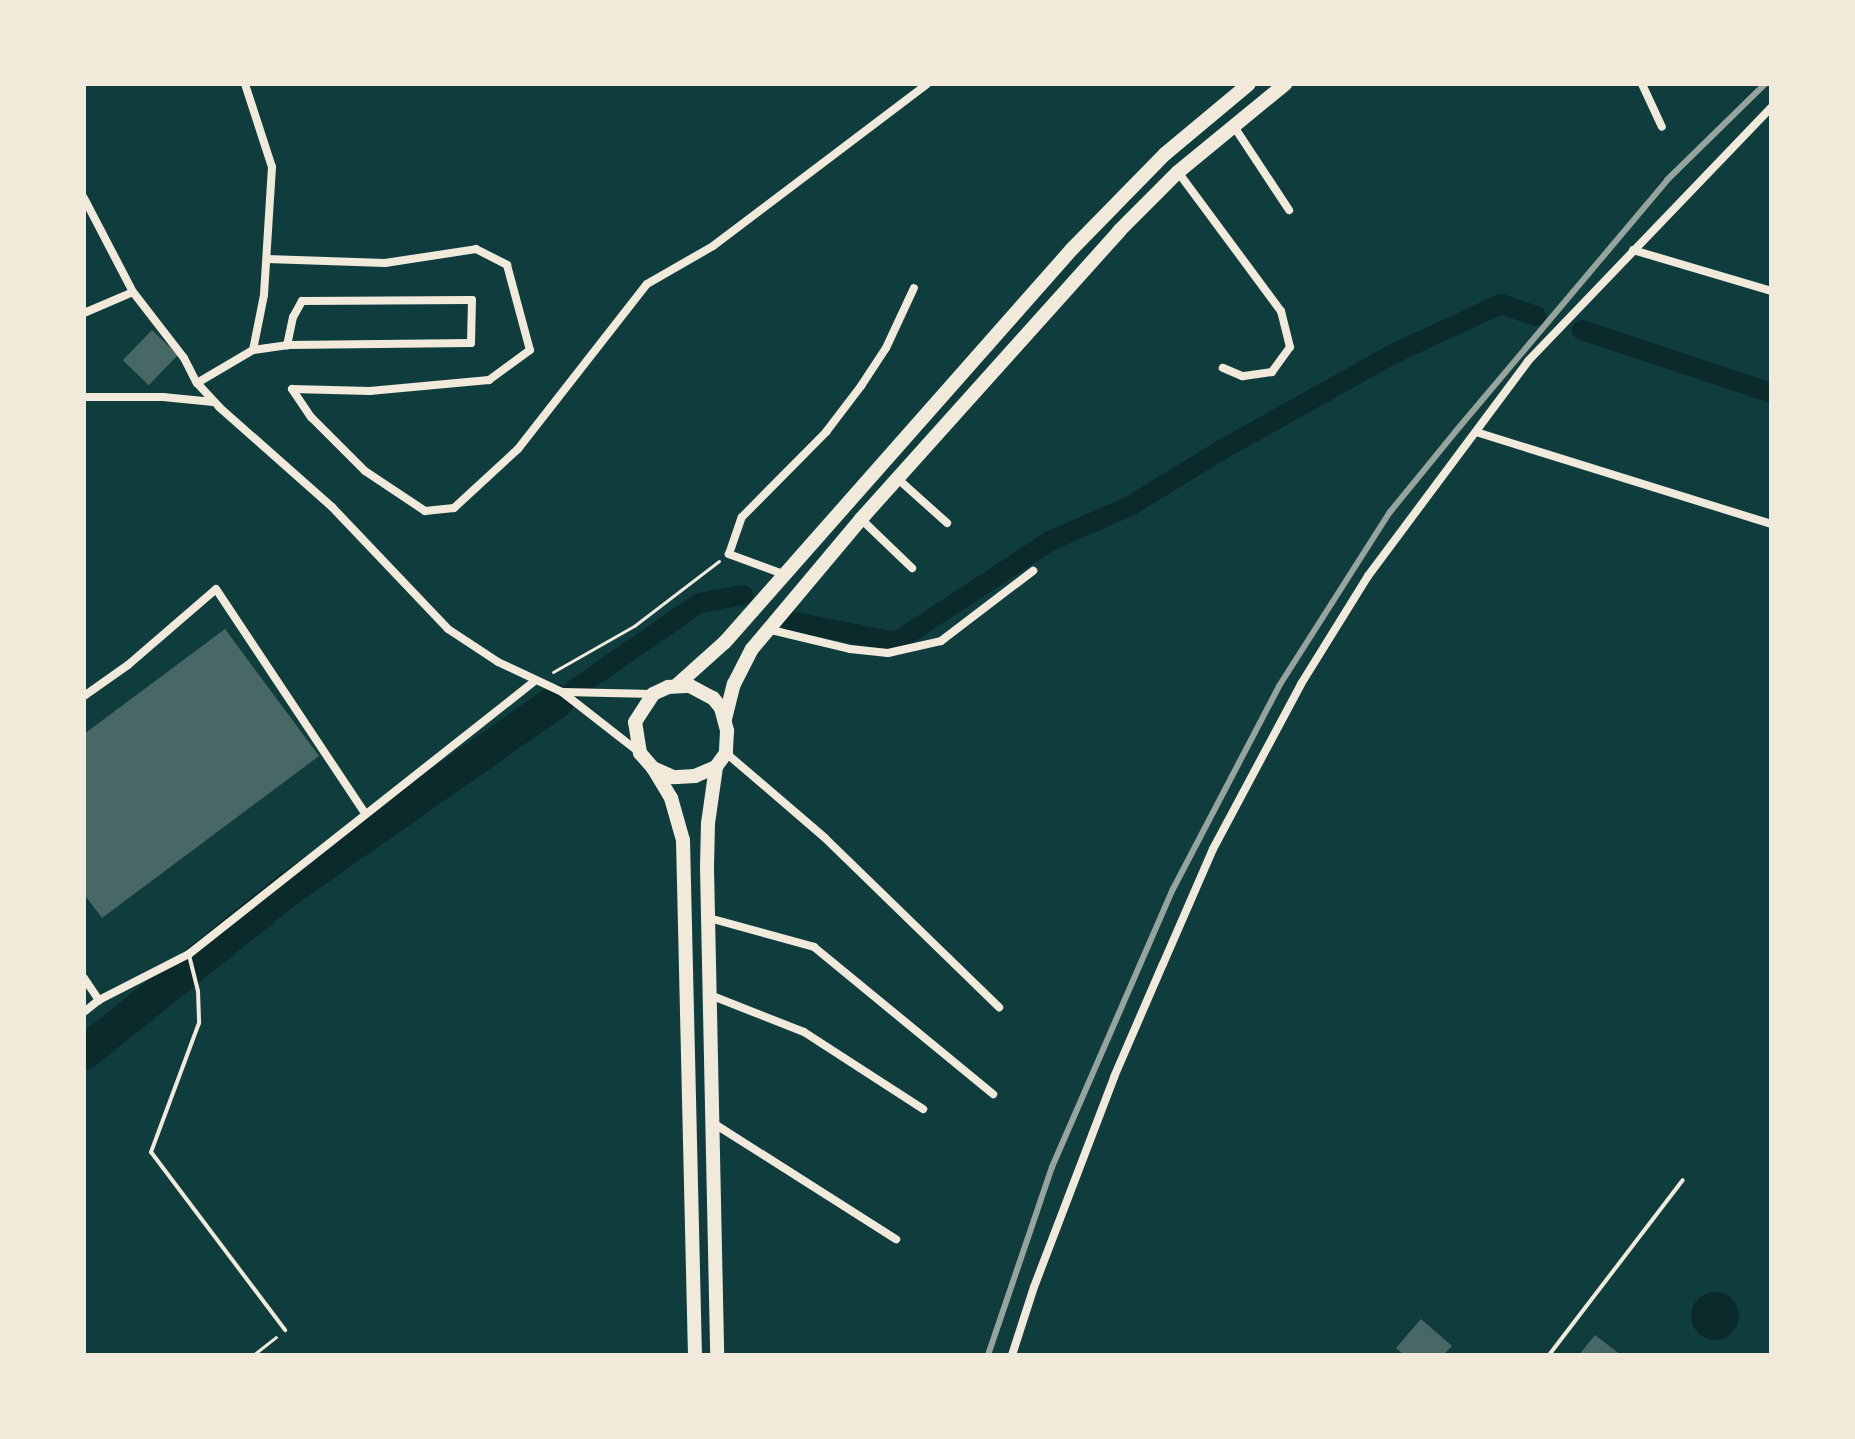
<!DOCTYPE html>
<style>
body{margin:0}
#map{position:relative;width:1855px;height:1439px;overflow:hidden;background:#0f3d3e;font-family:Helvetica,sans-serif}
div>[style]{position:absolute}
.water>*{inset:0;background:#0a2a2b}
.round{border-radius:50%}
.canal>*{height:20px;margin:-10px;padding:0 10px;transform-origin:10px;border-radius:10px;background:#0a2a2b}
.river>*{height:34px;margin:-17px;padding:0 17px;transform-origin:17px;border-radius:17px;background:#0a2a2b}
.building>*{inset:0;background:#486865;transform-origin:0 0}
.path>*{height:3px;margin:-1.5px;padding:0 1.5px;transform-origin:1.5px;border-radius:1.5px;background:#f1e9da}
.service>*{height:4px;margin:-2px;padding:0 2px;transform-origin:2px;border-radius:2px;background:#f1e9da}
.minor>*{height:8px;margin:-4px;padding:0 4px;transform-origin:4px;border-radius:4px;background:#f1e9da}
.primary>*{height:14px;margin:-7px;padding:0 7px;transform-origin:7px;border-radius:7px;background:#f1e9da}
.rail>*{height:6px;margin:-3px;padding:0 3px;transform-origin:3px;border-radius:3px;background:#97a49c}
span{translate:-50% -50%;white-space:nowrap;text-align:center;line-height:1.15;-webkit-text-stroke:8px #f1e9da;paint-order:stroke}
.frame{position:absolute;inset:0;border:86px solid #f1e9da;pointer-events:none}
</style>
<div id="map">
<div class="water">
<div class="round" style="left:1691px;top:1292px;width:48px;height:48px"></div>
</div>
<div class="canal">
<div style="left:1582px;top:330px;width:199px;rotate:18.4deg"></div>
<div style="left:790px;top:621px;width:108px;rotate:11.2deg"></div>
<div style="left:896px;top:642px;width:184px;rotate:-33.3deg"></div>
<div style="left:1050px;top:541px;width:87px;rotate:-23.6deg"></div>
<div style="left:1130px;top:506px;width:109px;rotate:-31.5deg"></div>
<div style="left:1223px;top:449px;width:197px;rotate:-29.2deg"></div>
<div style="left:1395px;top:353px;width:117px;rotate:-24.8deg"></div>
<div style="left:1501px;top:304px;width:37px;rotate:19deg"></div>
<div style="left:575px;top:689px;width:151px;rotate:-34.7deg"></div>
<div style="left:699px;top:603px;width:45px;rotate:-10.3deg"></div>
</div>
<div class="river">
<div style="left:84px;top:1053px;width:264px;rotate:-38.7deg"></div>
<div style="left:290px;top:888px;width:326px;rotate:-35deg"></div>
</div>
<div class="building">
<div style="left:152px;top:330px;width:36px;height:42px;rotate:44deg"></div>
<div style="clip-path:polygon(225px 629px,319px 756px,102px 918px,84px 894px,84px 734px)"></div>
<div style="clip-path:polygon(1421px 1319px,1452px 1346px,1443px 1355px,1404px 1355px,1396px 1348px)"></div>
<div style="clip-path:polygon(1595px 1335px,1621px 1355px,1579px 1355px)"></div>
</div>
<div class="path">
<div style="left:553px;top:672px;width:93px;rotate:-29.6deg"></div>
<div style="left:634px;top:626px;width:107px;rotate:-37.4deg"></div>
<div style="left:253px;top:1355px;width:29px;rotate:-38deg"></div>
</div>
<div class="service">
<div style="left:189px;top:955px;width:37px;rotate:76deg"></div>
<div style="left:198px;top:991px;width:32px;rotate:88deg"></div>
<div style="left:199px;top:1023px;width:138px;rotate:110.4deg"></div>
<div style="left:151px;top:1152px;width:223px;rotate:53deg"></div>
<div style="left:1549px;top:1355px;width:220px;rotate:-52.6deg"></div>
</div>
<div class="minor">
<div style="left:245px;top:84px;width:87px;rotate:72deg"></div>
<div style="left:272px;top:167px;width:128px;rotate:93.6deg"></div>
<div style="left:264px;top:295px;width:56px;rotate:101.3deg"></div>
<div style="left:1642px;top:84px;width:47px;rotate:65.1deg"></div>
<div style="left:1233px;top:125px;width:102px;rotate:56.6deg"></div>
<div style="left:1178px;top:172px;width:173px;rotate:53.5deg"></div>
<div style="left:1281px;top:311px;width:37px;rotate:76deg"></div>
<div style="left:1290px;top:347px;width:31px;rotate:126deg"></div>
<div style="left:1272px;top:372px;width:30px;rotate:172deg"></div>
<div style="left:1242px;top:376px;width:21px;rotate:-157deg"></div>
<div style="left:84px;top:198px;width:106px;rotate:62.5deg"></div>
<div style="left:133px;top:292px;width:83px;rotate:52.3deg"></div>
<div style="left:184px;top:358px;width:28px;rotate:63deg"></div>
<div style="left:197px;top:383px;width:33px;rotate:47deg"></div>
<div style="left:219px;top:407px;width:151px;rotate:41.5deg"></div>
<div style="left:332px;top:507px;width:168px;rotate:46.4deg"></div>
<div style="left:448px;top:629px;width:60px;rotate:33.4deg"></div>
<div style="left:498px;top:662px;width:71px;rotate:25.1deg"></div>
<div style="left:562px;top:692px;width:99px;rotate:38deg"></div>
<div style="left:1633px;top:250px;width:144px;rotate:16.5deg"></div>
<div style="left:267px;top:259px;width:118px;rotate:1.9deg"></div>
<div style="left:385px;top:263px;width:92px;rotate:-8.7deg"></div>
<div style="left:476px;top:249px;width:35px;rotate:27deg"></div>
<div style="left:507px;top:265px;width:88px;rotate:74.9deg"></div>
<div style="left:530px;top:350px;width:51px;rotate:143.8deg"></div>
<div style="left:489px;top:380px;width:120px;rotate:174.7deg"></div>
<div style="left:370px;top:391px;width:78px;rotate:-178.5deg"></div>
<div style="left:292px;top:389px;width:34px;rotate:56deg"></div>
<div style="left:311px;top:417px;width:76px;rotate:45deg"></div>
<div style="left:365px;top:471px;width:72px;rotate:33.7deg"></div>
<div style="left:425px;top:511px;width:29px;rotate:-6deg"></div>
<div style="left:454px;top:508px;width:87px;rotate:-42.7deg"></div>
<div style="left:518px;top:449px;width:209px;rotate:-52deg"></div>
<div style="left:647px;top:284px;width:76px;rotate:-29.9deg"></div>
<div style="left:713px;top:246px;width:268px;rotate:-37.1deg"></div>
<div style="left:84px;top:313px;width:53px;rotate:-23.2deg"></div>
<div style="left:197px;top:383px;width:65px;rotate:-30.5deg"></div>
<div style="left:253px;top:350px;width:34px;rotate:-8deg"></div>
<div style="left:287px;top:345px;width:184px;rotate:-0.6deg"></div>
<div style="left:471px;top:343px;width:43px;rotate:-88.7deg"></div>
<div style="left:472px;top:300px;width:170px;rotate:179.7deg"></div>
<div style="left:302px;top:301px;width:18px;rotate:119deg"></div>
<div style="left:293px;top:317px;width:29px;rotate:102deg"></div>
<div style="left:84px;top:397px;width:79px"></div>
<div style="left:163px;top:397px;width:51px;rotate:5.6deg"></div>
<div style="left:1476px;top:432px;width:309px;rotate:17.3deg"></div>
<div style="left:898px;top:479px;width:66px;rotate:41.9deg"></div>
<div style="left:861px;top:519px;width:71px;rotate:43.9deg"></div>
<div style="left:783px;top:574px;width:58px;rotate:-159.7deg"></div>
<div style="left:729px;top:554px;width:39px;rotate:-71deg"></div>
<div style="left:742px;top:517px;width:120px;rotate:-45.3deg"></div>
<div style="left:826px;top:432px;width:58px;rotate:-52.7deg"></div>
<div style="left:861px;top:386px;width:45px;rotate:-56.7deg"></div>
<div style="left:886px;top:348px;width:66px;rotate:-65deg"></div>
<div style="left:767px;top:629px;width:85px;rotate:13.5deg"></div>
<div style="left:850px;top:649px;width:38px;rotate:6deg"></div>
<div style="left:888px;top:653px;width:54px;rotate:-12.8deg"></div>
<div style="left:941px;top:641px;width:116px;rotate:-37.3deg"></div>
<div style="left:563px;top:692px;width:90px;rotate:1.3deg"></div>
<div style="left:84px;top:696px;width:54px;rotate:-35.2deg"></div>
<div style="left:128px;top:665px;width:116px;rotate:-40.8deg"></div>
<div style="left:216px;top:589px;width:269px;rotate:56.4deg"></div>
<div style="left:726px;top:753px;width:130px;rotate:40.6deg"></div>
<div style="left:825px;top:838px;width:243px;rotate:44.2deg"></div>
<div style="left:709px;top:918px;width:109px;rotate:15.4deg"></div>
<div style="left:814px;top:947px;width:232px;rotate:39.4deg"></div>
<div style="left:84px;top:978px;width:27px;rotate:56deg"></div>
<div style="left:710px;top:995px;width:101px;rotate:21.5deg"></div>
<div style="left:804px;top:1032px;width:142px;rotate:32.9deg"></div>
<div style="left:84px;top:1012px;width:19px;rotate:-39deg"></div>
<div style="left:99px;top:1000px;width:101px;rotate:-27.1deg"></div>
<div style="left:189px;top:954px;width:441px;rotate:-38.3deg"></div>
<div style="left:713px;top:1123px;width:217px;rotate:32.4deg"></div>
<div style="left:1012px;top:1355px;width:71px;rotate:-72.1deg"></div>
<div style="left:1034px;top:1287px;width:225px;rotate:-69.1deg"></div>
<div style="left:1114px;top:1077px;width:123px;rotate:-66.6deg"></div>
<div style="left:1163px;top:964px;width:125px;rotate:-66.5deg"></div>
<div style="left:1213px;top:849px;width:187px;rotate:-61.9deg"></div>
<div style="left:1301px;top:684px;width:127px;rotate:-58.2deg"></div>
<div style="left:1368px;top:576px;width:268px;rotate:-53.3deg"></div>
<div style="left:1528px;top:361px;width:351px;rotate:-46.2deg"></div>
</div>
<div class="primary">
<div style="left:677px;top:685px;width:64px;rotate:-41.9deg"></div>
<div style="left:725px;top:642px;width:524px;rotate:-48.56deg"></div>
<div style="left:1072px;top:249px;width:133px;rotate:-45.6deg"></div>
<div style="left:1165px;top:154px;width:109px;rotate:-39.8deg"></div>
<div style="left:690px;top:686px;width:26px;rotate:28deg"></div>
<div style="left:713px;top:698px;width:13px;rotate:51deg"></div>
<div style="left:721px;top:708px;width:24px;rotate:75deg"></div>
<div style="left:727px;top:731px;width:22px;rotate:93deg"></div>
<div style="left:726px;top:753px;width:17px;rotate:126deg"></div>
<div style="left:716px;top:767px;width:23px;rotate:157deg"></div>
<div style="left:695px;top:776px;width:22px;rotate:177deg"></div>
<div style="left:673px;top:777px;width:22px;rotate:-156deg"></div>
<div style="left:653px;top:768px;width:20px;rotate:-131deg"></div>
<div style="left:640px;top:753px;width:31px;rotate:-99deg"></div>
<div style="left:635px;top:722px;width:33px;rotate:-57deg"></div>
<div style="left:653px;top:694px;width:17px;rotate:-25deg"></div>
<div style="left:668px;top:687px;width:22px;rotate:-3deg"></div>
<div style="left:725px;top:719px;width:36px;rotate:-76deg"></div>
<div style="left:734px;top:684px;width:39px;rotate:-63deg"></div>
<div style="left:752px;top:649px;width:170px;rotate:-50deg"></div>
<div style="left:861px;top:519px;width:387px;rotate:-48.1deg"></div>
<div style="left:1119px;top:231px;width:83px;rotate:-45deg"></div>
<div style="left:1178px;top:172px;width:139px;rotate:-39.4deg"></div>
<div style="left:716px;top:767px;width:57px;rotate:98.1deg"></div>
<div style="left:708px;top:823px;width:45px;rotate:91.3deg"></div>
<div style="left:707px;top:868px;width:487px;rotate:88.8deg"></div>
<div style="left:653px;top:768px;width:35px;rotate:59deg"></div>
<div style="left:671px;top:798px;width:44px;rotate:74.1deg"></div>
<div style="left:683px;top:840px;width:515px;rotate:88.67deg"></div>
</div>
<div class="rail">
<div style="left:988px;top:1355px;width:199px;rotate:-71.2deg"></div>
<div style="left:1052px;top:1167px;width:303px;rotate:-66.5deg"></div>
<div style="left:1173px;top:889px;width:229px;rotate:-62.4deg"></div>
<div style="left:1279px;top:686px;width:206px;rotate:-57.5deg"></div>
<div style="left:1390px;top:512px;width:104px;rotate:-50.8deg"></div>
<div style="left:1456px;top:431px;width:328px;rotate:-49.9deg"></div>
<div style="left:1667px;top:180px;width:137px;rotate:-44.4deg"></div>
</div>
<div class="frame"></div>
</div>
